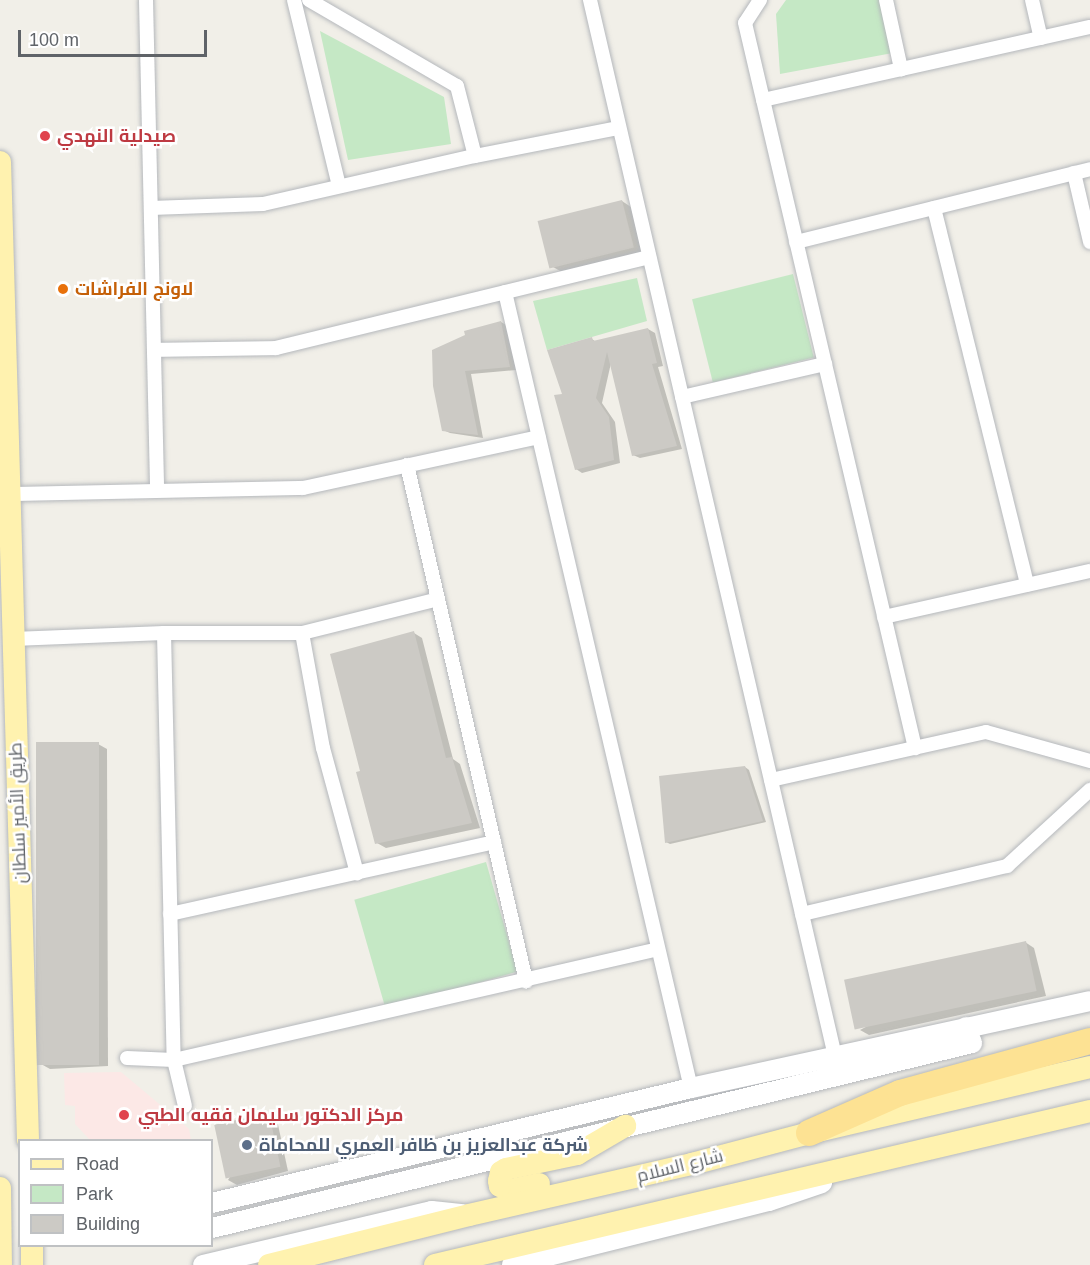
<!DOCTYPE html>
<meta charset="utf-8">
<style>
body{margin:0}
#map{position:relative;width:1090px;height:1265px;overflow:hidden;background:#f1efe8;font-family:Helvetica,Cairo,sans-serif}
div>[style]{position:absolute}
.medical>*{inset:0;background:#fce8e6}
.green>*{inset:0;background:#c5e8c5;transform-origin:0 0}
.shadow>*{inset:0;background:#0003}
.building>*{inset:0;background:#cccac5;transform-origin:0 0}
.roads{filter:drop-shadow(0 0 2px #b5b8bc) drop-shadow(0 0 2px #b5b8bc)}
.street>*{height:14px;margin:-7px;padding:0 7px;transform-origin:7px;border-radius:7px;background:#fff}
.secondary>*{height:20px;margin:-10px;padding:0 10px;transform-origin:10px;border-radius:10px;background:#fff}
.primary>*{height:22px;margin:-11px;padding:0 11px;transform-origin:11px;border-radius:11px;background:#fff2af}
.highway>*{height:26px;margin:-13px;padding:0 13px;transform-origin:13px;border-radius:13px;background:#fde293}
.dots>*{width:16px;height:16px;translate:-50% -50%;box-sizing:border-box;border:3px solid #fff;border-radius:50%}
span{translate:-50% -50%;white-space:nowrap;text-align:center;line-height:1.15;-webkit-text-stroke:5px #fff;paint-order:stroke}
.health-label{font-size:18px;color:#be3a42;font-weight:700}
.left{translate:0 -50%;text-align:left}
.food-label{font-size:18px;color:#c56008;font-weight:700}
.street-label{font-size:18px;color:#5f6368}
.service-label{font-size:18px;color:#4e5e75;font-weight:700}
.legend{position:absolute;left:18px;top:1139px;width:195px;height:108px;box-sizing:border-box;background:#fff;border:2px solid #bfc1c3;margin:0;padding:8px 10px;list-style:none;font-size:18px;color:#5f6368}
.legend li{display:flex;align-items:center;gap:12px;height:30px}
.legend b{width:30px;border:2px solid #bfc1c3}
.scale{position:absolute;left:18px;top:30px;width:189px;height:27px;box-sizing:border-box;border:3px solid #5f6368;border-top:0;padding-left:8px;font-size:18px;line-height:21px;white-space:nowrap;color:#5f6368;-webkit-text-stroke:4px #fff;paint-order:stroke}
</style>
<div id="map">
<div class="medical">
<div style="clip-path:polygon(121px 1072px,189px 1129px,191px 1140px,90px 1140px,75px 1124px,75px 1106px,65px 1105px,64px 1073px)"></div>
</div>
<div class="green">
<div style="clip-path:polygon(786px 0,882px 0,898px 52px,780px 74px,776px 14px)"></div>
<div style="clip-path:polygon(320px 31px,444px 97px,451px 144px,348px 160px)"></div>
<div style="left:793px;top:274px;width:86px;height:104px;rotate:76deg"></div>
<div style="clip-path:polygon(637px 278px,647px 321px,547px 350px,533px 301px)"></div>
<div style="left:486px;top:862px;width:114px;height:137px;rotate:74deg"></div>
</div>
<div class="shadow">
<div style="clip-path:polygon(622px 201px,631px 207px,642px 252px,562px 272px,553px 267px)"></div>
<div style="clip-path:polygon(501px 322px,508px 326px,516px 370px,471px 374px,483px 438px,450px 433px,443px 430px,466px 332px)"></div>
<div style="clip-path:polygon(648px 329px,655px 333px,663px 366px,658px 367px,682px 449px,640px 458px,633px 455px,611px 363px,602px 403px,615px 422px,620px 463px,582px 473px,576px 469px,564px 395px,592px 339px,596px 342px)"></div>
<div style="clip-path:polygon(414px 633px,422px 638px,453px 759px,460px 764px,480px 828px,386px 848px,377px 843px,362px 773px)"></div>
<div style="clip-path:polygon(98px 744px,107px 749px,108px 1066px,50px 1069px,41px 1064px)"></div>
<div style="clip-path:polygon(745px 767px,749px 770px,766px 822px,670px 844px,666px 842px)"></div>
<div style="clip-path:polygon(1025px 942px,1034px 948px,1046px 996px,869px 1035px,860px 1030px)"></div>
<div style="clip-path:polygon(268px 1115px,277px 1120px,288px 1171px,237px 1185px,228px 1180px)"></div>
</div>
<div class="building">
<div style="left:622px;top:200px;width:49px;height:87px;rotate:76deg"></div>
<div style="clip-path:polygon(501px 321px,510px 367px,465px 371px,478px 435px,442px 431px,433px 386px,432px 350px,465px 335px,464px 331px)"></div>
<div style="clip-path:polygon(648px 328px,657px 363px,652px 364px,677px 446px,632px 456px,607px 352px,596px 398px,609px 417px,614px 460px,575px 470px,554px 395px,562px 394px,547px 350px,592px 337px,593px 341px)"></div>
<div style="clip-path:polygon(414px 631px,446px 758px,452px 757px,472px 823px,375px 844px,356px 772px,360px 771px,330px 654px)"></div>
<div style="left:36px;top:742px;width:63px;height:323px"></div>
<div style="clip-path:polygon(745px 766px,763px 821px,665px 843px,659px 776px)"></div>
<div style="left:1026px;top:941px;width:51px;height:186px;rotate:78deg"></div>
<div style="left:269px;top:1113px;width:55px;height:56px;rotate:78deg"></div>
</div>
<div class="roads">
<div class="street">
<div style="left:146px;top:0;width:490px;rotate:88.7deg"></div>
<div style="left:294px;top:0;width:191px;rotate:76.4deg"></div>
<div style="left:309px;top:0;width:171px;rotate:30.2deg"></div>
<div style="left:457px;top:86px;width:72px;rotate:75.6deg"></div>
<div style="left:590px;top:0;width:1084px;rotate:76.94deg"></div>
<div style="left:760px;top:0;width:27px;rotate:123deg"></div>
<div style="left:745px;top:23px;width:745px;rotate:76.8deg"></div>
<div style="left:886px;top:0;width:71px;rotate:77.7deg"></div>
<div style="left:1032px;top:0;width:39px;rotate:77deg"></div>
<div style="left:763px;top:100px;width:335px;rotate:-12.6deg"></div>
<div style="left:1074px;top:173px;width:71px;rotate:76.9deg"></div>
<div style="left:151px;top:208px;width:112px;rotate:-2deg"></div>
<div style="left:263px;top:204px;width:217px;rotate:-12.8deg"></div>
<div style="left:475px;top:156px;width:146px;rotate:-11.1deg"></div>
<div style="left:934px;top:208px;width:388px;rotate:76.1deg"></div>
<div style="left:796px;top:242px;width:303px;rotate:-13.9deg"></div>
<div style="left:505px;top:292px;width:817px;rotate:76.85deg"></div>
<div style="left:154px;top:350px;width:122px;rotate:-0.9deg"></div>
<div style="left:276px;top:348px;width:384px;rotate:-13.7deg"></div>
<div style="left:682px;top:397px;width:147px;rotate:-13deg"></div>
<div style="left:407px;top:465px;width:530px;rotate:77.01deg"></div>
<div style="left:10px;top:494px;width:293px;rotate:-1.2deg"></div>
<div style="left:303px;top:488px;width:241px;rotate:-12.2deg"></div>
<div style="left:884px;top:617px;width:211px;rotate:-12.6deg"></div>
<div style="left:164px;top:633px;width:427px;rotate:88.7deg"></div>
<div style="left:174px;top:1060px;width:47px;rotate:76.6deg"></div>
<div style="left:302px;top:633px;width:117px;rotate:79.7deg"></div>
<div style="left:323px;top:748px;width:130px;rotate:74.8deg"></div>
<div style="left:13px;top:639px;width:151px;rotate:-2.3deg"></div>
<div style="left:164px;top:633px;width:138px"></div>
<div style="left:302px;top:633px;width:140px;rotate:-14deg"></div>
<div style="left:771px;top:780px;width:220px;rotate:-12.6deg"></div>
<div style="left:986px;top:732px;width:108px;rotate:15.6deg"></div>
<div style="left:170px;top:914px;width:332px;rotate:-12.5deg"></div>
<div style="left:802px;top:914px;width:211px;rotate:-13.2deg"></div>
<div style="left:1007px;top:866px;width:113px;rotate:-42.5deg"></div>
<div style="left:127px;top:1058px;width:47px;rotate:2.4deg"></div>
<div style="left:174px;top:1060px;width:496px;rotate:-12.9deg"></div>
</div>
<div class="secondary">
<div style="left:212px;top:1203px;width:493px;rotate:-13.5deg"></div>
<div style="left:691px;top:1088px;width:408px;rotate:-12.3deg"></div>
<div style="left:212px;top:1228px;width:782px;rotate:-13.68deg"></div>
<div style="left:972px;top:1043px;width:17px;rotate:-111deg"></div>
<div style="left:203px;top:1265px;width:235px;rotate:-13.3deg"></div>
<div style="left:432px;top:1211px;width:31px;rotate:6deg"></div>
<div style="left:512px;top:1265px;width:265px;rotate:-14deg"></div>
<div style="left:769px;top:1201px;width:56px;rotate:-18.8deg"></div>
</div>
<div class="primary">
<div style="left:0;top:162px;width:978px;rotate:88.36deg"></div>
<div style="left:539px;top:1184px;width:30px;rotate:168deg"></div>
<div style="left:510px;top:1190px;width:11px;rotate:-158deg"></div>
<div style="left:500px;top:1186px;width:5px;rotate:-101deg"></div>
<div style="left:499px;top:1181px;width:9px;rotate:-77deg"></div>
<div style="left:501px;top:1172px;width:6px;rotate:-31deg"></div>
<div style="left:506px;top:1169px;width:73px;rotate:-11.9deg"></div>
<div style="left:577px;top:1154px;width:56px;rotate:-30.3deg"></div>
<div style="left:0;top:1188px;width:77px;rotate:89.3deg"></div>
<div style="left:32px;top:1265px;width:19px;rotate:-90deg"></div>
<div style="left:269px;top:1265px;width:206px;rotate:-14deg"></div>
<div style="left:469px;top:1215px;width:229px;rotate:-12.9deg"></div>
<div style="left:692px;top:1164px;width:121px;rotate:-14.8deg"></div>
<div style="left:809px;top:1133px;width:289px;rotate:-13.2deg"></div>
<div style="left:435px;top:1265px;width:673px;rotate:-13.23deg"></div>
</div>
<div class="highway">
<div style="left:809px;top:1133px;width:99px;rotate:-23.7deg"></div>
<div style="left:900px;top:1093px;width:197px;rotate:-15.3deg"></div>
</div>
</div>
<div class="dots">
<div style="left:45px;top:136px;background:#e0444e"></div>
<div style="left:63px;top:289px;background:#e8710a"></div>
<div style="left:124px;top:1115px;background:#e0444e"></div>
<div style="left:247px;top:1145px;background:#5c6f8a"></div>
</div>
<div class="health-label">
<span class="left" style="left:57px;top:136px">صيدلية النهدي</span>
<span class="left" style="left:138px;top:1115px">مركز الدكتور سليمان فقيه الطبي</span>
</div>
<div class="food-label">
<span class="left" style="left:75px;top:289px">لاونج الفراشات</span>
</div>
<div class="street-label">
<span style="left:18px;top:813px;rotate:-92deg">طريق الأمير سلطان</span>
<span style="left:680px;top:1166px;rotate:-14deg">شارع السلام</span>
</div>
<div class="service-label">
<span class="left" style="left:259px;top:1145px">شركة عبدالعزيز بن ظافر العمري للمحاماة</span>
</div>
<ul class="legend">
<li><b style="height:8px;background:#fff2af"></b>Road</li>
<li><b style="height:16px;background:#c5e8c5"></b>Park</li>
<li><b style="height:16px;background:#cccac5"></b>Building</li>
</ul>
<div class="scale">100 m</div>
</div>
